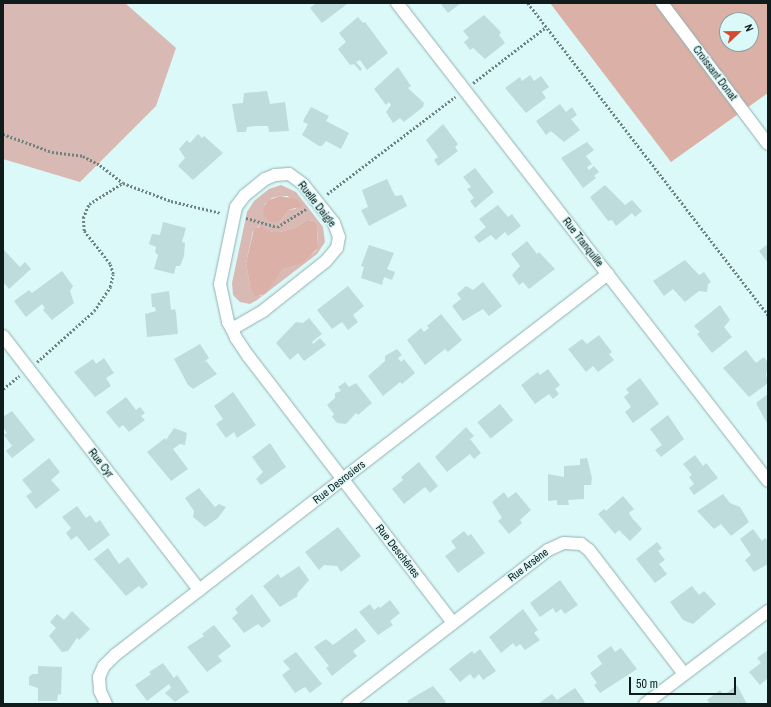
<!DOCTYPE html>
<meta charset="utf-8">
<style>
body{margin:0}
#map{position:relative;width:771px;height:707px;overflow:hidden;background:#dbf9f9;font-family:"Archivo Narrow",sans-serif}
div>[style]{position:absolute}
.green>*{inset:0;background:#d9b9b3}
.forest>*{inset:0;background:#dbb0a7}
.building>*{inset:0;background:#bedcdc;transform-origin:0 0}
.path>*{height:2.5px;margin-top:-1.25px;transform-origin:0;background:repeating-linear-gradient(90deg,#708383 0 2px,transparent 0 4px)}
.roads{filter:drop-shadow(0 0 1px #93afaf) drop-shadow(0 0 1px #93afaf)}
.minor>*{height:12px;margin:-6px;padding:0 6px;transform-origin:6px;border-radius:6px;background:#fff}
span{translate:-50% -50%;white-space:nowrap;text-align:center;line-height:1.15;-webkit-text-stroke:3px #dbf9f9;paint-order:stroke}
.street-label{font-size:11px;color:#101b1b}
.frame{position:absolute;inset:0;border:4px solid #101b1b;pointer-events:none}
.north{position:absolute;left:719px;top:12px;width:40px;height:40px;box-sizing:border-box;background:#dbf9f9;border:1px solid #8aa0a0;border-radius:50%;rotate:68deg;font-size:11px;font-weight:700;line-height:16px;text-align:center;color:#101b1b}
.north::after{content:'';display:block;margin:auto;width:14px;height:18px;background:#d54933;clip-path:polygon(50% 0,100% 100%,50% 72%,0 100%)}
.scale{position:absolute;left:629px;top:677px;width:107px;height:18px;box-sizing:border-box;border:2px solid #101b1b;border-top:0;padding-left:5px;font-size:12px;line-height:14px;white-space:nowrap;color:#101b1b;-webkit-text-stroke:3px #dbf9f9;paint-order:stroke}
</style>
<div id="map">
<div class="green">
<div style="clip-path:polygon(3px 3px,125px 3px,176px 48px,156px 106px,80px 182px,3px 159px)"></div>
<div style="clip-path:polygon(evenodd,281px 185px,296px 192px,323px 227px,325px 242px,317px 254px,257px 300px,250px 304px,240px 302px,233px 295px,232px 283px,247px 212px,254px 201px,269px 189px,281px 185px,280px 196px,288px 196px,296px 209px,289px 210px,279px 222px,264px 205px,272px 198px,280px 196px,281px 185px,307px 220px,315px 221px,317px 225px,318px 245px,316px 251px,296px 265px,282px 270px,261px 296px,250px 286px,246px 263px,253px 231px,259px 226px,272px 232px,280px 232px,294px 228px,307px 220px)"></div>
</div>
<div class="forest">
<div style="clip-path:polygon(evenodd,550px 3px,768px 3px,768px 93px,671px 162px,550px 3px,727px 20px,751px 20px,751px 44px,727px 44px,727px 20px)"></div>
<div style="clip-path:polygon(280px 196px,297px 199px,302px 206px,289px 210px,279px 222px,270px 222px,264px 216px,263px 207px,269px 200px)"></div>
<div style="clip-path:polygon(307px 220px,315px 221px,317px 225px,318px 248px,302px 263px,282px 270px,265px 294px,255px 296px,250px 286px,246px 263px,254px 229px,261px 226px,272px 232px,280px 232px,294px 228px)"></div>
</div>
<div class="building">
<div style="clip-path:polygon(316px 3px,347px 3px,347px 4px,322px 23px,310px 8px)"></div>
<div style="clip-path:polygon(440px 3px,461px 3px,448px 13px)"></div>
<div style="clip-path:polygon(484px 15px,500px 31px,501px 33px,499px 35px,505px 43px,485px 59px,473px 48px,470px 50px,464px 42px,469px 38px,463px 31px)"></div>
<div style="clip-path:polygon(358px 17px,363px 23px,365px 22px,388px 53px,367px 70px,360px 60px,356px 62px,362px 69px,360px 71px,354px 64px,350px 65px,338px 49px,346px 42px,339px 33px)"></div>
<div style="clip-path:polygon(398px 67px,411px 86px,408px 88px,424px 103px,423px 107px,404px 122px,400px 118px,393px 123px,386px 112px,391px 105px,389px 102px,386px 105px,374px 89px)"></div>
<div style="clip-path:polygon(530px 75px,534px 81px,541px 76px,549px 87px,542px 92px,546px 98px,526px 113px,505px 88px,520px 77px,522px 81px)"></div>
<div style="clip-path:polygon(267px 91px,270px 104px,285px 102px,289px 131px,269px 132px,268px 126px,257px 126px,247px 127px,246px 132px,237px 132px,232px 104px,243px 103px,244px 93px)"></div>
<div style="clip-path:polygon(560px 104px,566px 112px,572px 107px,577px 115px,571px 119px,580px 130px,564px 142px,551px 131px,546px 135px,536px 121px)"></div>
<div style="clip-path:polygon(311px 107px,329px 116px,326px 121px,349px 133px,341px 149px,326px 141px,322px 146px,319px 146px,302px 135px,308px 124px,303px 122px,305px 117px)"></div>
<div style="clip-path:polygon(443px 124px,458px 144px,455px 147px,458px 151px,438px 166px,434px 160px,438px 157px,426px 140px)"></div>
<div style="clip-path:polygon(198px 134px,202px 138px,204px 136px,223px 153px,193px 180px,178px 166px,185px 158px,179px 149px,187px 140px,190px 143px)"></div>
<div style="clip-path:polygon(587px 142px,594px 150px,586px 156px,592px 164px,587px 167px,589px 170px,594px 166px,599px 172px,594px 176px,596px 178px,583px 188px,561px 158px)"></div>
<div style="clip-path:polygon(475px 168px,494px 192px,475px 208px,470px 201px,474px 198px,467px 189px,471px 187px,463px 177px)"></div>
<div style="clip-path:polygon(387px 179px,395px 196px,402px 195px,407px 206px,369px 226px,361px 210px,368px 207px,362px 190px)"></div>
<div style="clip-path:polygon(605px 185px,625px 205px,632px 200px,642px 211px,635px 217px,632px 213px,616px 226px,612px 220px,608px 221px,590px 197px)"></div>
<div style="clip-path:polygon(498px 205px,508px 217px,512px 214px,521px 226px,508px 236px,505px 232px,496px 240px,491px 235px,479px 243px,474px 237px,486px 227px,479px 219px)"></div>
<div style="clip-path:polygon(163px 222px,186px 228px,182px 242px,185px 243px,184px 256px,180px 266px,176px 266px,174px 274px,154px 269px,158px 255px,155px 252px,156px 247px,149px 244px,152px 234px,160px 235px)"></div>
<div style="clip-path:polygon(527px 241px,537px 254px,539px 252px,555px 269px,529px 289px,523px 282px,519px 285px,512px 275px,520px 266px,511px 254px)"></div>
<div style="clip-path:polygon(768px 244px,768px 263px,759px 251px)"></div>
<div style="clip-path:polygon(369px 245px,394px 253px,387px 269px,395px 272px,392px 280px,384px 277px,382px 285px,361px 278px,364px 267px,361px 266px)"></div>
<div style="clip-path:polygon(3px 249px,20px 267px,25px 262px,31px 269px,9px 289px,3px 282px)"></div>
<div style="clip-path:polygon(685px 260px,699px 275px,704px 272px,711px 282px,708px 284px,707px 292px,699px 291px,685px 302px,673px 289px,664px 296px,653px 281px)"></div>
<div style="clip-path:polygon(62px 271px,73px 286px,70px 291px,74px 303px,52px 320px,43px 310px,45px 308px,42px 304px,26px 317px,14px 301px,29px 290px,32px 293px)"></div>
<div style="clip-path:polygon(483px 282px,502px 306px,489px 316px,483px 309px,463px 321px,452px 306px,461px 299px,457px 294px,466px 286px,473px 290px)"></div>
<div style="clip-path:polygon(348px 286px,364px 306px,353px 315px,358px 322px,348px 330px,342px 322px,332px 329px,317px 310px)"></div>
<div style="clip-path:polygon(169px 291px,171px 310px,175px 309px,176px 313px,178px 334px,147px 337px,145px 314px,156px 311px,155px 307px,152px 307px,151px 294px)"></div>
<div style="clip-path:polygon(720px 305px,730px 320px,724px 327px,732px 337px,712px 353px,697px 334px,700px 332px,694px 326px)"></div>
<div style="clip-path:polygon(441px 314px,462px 340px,448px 352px,445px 349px,425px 365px,407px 340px,421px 328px,424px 332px,429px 328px,427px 326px)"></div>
<div style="clip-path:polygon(309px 318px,322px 334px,312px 342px,313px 344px,320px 338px,326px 345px,304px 361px,298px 353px,290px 360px,276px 343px,296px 322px,303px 323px)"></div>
<div style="clip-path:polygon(599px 335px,612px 352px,609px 354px,614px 360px,598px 372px,593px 366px,586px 372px,568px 349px,582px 339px,587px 344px)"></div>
<div style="clip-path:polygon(200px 344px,209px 358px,201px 364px,206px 361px,217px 374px,193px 389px,188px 385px,174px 359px)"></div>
<div style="clip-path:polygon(397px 349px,402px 355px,398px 358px,401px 362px,404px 359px,415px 373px,402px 384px,400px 382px,383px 396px,368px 376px,385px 361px,385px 356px)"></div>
<div style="clip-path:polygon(746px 350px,756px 363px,764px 357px,768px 363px,766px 375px,768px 383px,749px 397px,723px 368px)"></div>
<div style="clip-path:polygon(104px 358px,114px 373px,106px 378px,111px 386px,95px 397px,74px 372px,93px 359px,96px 364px)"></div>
<div style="clip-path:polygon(548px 369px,560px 385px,555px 389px,559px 394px,553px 399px,549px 394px,535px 404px,521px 385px,538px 372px,540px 375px)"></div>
<div style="clip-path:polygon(640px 378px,659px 404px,633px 423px,625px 412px,631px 407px,624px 397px,629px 393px,626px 389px)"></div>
<div style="clip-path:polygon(345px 382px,349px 387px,356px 383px,372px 403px,358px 415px,356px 413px,346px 424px,337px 423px,332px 417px,334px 414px,327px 405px,335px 398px,335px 393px,341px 391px,338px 387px)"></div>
<div style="clip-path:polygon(233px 392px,256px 425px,237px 438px,234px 432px,226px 438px,216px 424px,223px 419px,214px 406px)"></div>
<div style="clip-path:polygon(768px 394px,768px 425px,756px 403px)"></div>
<div style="clip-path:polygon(126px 397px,136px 410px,140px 407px,145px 413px,141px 416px,145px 420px,129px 432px,123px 425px,119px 428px,106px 412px)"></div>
<div style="left:500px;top:404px;width:21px;height:29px;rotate:51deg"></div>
<div style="clip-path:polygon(12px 411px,35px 440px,12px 458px,6px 451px,12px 446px,4px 435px,7px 433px,3px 427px,3px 417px)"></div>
<div style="clip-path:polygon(668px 415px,684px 439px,661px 457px,655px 450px,662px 445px,650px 429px)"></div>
<div style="clip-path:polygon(466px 427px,474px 436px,470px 439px,481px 453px,474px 459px,470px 454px,447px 472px,435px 457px)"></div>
<div style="clip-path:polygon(174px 428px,187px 433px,185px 445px,180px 444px,173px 449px,188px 469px,171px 481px,147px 452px,165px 438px,166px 440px)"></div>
<div style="clip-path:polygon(270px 443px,286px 467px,261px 485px,256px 479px,263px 472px,252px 457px)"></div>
<div style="clip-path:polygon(695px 455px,703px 466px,706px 463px,718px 478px,694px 495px,689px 488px,694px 484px,689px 477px,692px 475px,683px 464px)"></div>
<div style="clip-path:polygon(49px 458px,60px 472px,51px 480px,60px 490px,36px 509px,26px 496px,32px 492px,22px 480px)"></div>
<div style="clip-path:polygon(587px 458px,592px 478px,591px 485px,584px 485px,584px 499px,568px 500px,569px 505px,557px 505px,557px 500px,548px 501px,548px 474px,564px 477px,564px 466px,580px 465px,580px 459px)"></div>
<div style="clip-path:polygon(419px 462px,438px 486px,430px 493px,425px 487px,404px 504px,392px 489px,403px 480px,401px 477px)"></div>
<div style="clip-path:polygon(199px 488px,215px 507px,219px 504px,226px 507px,218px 518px,205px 527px,193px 517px,194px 511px,185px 498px)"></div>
<div style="clip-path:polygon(504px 492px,508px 498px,516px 492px,531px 510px,520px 520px,522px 523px,509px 534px,498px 521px,502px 518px,492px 502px)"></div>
<div style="clip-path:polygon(723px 494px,730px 503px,740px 507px,749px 522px,731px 536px,721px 524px,714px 529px,697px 511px)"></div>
<div style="clip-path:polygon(623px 496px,634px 509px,629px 513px,632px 518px,642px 529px,630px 541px,619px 530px,615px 534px,598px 514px,604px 509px,606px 511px)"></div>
<div style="clip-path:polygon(77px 506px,86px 518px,90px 515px,96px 523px,100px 520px,110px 535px,89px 551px,77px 536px,71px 540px,66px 533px,71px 528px,62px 517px)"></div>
<div style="clip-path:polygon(338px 527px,361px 556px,341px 572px,337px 566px,324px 565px,319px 570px,305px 552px)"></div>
<div style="clip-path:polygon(753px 529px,762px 541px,765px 538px,768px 541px,768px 564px,754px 572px,745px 560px,751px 555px,740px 539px)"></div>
<div style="clip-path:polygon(464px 531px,468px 536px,471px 534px,485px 553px,458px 573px,445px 556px,456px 548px,451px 541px)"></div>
<div style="clip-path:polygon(657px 542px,662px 548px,658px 551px,665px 560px,659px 564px,667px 574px,655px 583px,636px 559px)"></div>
<div style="clip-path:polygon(108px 548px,119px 564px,128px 557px,148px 584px,142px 589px,139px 586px,126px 596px,94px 559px)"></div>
<div style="clip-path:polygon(299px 566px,309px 580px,297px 594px,298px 596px,280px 607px,263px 586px,278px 574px,281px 578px)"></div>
<div style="clip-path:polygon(560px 580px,578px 605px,565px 614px,561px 609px,556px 613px,553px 608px,540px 617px,530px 603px)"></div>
<div style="clip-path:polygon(692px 586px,699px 595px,704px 591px,716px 604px,693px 624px,683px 620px,670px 602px)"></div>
<div style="clip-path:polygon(252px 594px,271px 621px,262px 628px,258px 624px,244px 633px,232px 618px,238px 613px,235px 609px)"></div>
<div style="clip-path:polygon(390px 600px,400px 613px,390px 621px,393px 625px,378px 635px,359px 612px,370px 604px,374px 610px,379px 606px,380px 608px)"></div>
<div style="clip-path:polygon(523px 609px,538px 630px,534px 633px,540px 640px,525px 650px,520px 644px,516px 647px,513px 643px,501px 653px,489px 637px)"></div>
<div style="clip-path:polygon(72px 611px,90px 629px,79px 640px,77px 638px,68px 651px,62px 652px,49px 636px,56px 628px,50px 622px,57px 614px,64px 620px)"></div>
<div style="clip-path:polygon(214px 625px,231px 646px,218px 656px,222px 661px,207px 672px,187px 647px,204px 636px,202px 634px)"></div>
<div style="clip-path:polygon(356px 628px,366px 641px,353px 651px,357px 656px,332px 676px,326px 668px,329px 666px,314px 647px,326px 639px,333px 645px)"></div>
<div style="clip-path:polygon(611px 646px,615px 652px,621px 648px,637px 669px,600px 693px,594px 685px,597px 683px,590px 673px,602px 664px,597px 656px)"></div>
<div style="clip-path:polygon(480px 649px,496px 671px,483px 680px,479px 674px,474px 679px,470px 674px,460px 682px,449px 669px,472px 651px,474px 654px)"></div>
<div style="clip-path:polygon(768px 650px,768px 678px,760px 685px,749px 672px,761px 663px,757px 658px)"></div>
<div style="clip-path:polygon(296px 652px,322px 684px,310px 693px,305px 687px,295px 693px,282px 675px,290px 669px,283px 661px)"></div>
<div style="clip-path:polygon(163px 663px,174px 678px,177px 675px,189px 692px,175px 702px,165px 693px,171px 688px,169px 684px,147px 701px,135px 685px,151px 674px,149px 672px)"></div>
<div style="clip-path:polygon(38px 666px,62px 667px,61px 695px,58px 694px,57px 701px,38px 701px,38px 688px,29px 685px,29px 677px,32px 674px,38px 674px)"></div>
<div style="clip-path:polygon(737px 685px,747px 704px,710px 704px,707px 700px,720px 690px,724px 695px)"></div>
<div style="clip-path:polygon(433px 686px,446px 702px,443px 704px,409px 704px,407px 701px)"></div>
<div style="clip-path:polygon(575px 688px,585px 702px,582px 704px,539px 703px,552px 694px,557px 700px)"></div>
</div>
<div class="path">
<div style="left:528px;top:3px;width:394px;rotate:52.4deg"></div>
<div style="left:473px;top:83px;width:92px;rotate:-37.5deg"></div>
<div style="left:3px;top:134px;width:52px;rotate:20.2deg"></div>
<div style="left:52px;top:152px;width:31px;rotate:7deg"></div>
<div style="left:83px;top:156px;width:19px;rotate:28deg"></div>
<div style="left:100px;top:165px;width:29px;rotate:38deg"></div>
<div style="left:123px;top:183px;width:51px;rotate:20.6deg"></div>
<div style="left:171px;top:201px;width:51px;rotate:13.5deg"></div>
<div style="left:327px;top:194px;width:161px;rotate:-37.2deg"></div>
<div style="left:246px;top:218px;width:32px;rotate:16deg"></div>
<div style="left:277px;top:227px;width:34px;rotate:-32deg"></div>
<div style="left:37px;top:362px;width:76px;rotate:-41.8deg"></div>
<div style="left:94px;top:311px;width:29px;rotate:-56deg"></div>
<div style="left:110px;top:287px;width:13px;rotate:-77deg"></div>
<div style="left:113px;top:274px;width:10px;rotate:-107deg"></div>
<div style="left:110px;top:264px;width:42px;rotate:-128.2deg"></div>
<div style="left:84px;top:231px;width:13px;rotate:-94deg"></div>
<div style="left:83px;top:218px;width:15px;rotate:-67deg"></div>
<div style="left:89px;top:204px;width:40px;rotate:-32deg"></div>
<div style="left:3px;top:389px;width:21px;rotate:-39deg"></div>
</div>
<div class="roads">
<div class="minor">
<div style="left:397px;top:3px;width:605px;rotate:52.18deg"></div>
<div style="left:662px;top:3px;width:176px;rotate:53.1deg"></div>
<div style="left:232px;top:329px;width:36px;rotate:-30deg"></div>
<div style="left:263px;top:311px;width:80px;rotate:-38.4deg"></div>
<div style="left:326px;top:261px;width:17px;rotate:-50deg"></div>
<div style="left:337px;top:248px;width:11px;rotate:-80deg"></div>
<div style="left:339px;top:237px;width:15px;rotate:-110deg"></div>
<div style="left:334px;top:223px;width:50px;rotate:-128.5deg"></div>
<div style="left:303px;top:184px;width:17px;rotate:-144deg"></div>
<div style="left:289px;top:174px;width:14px;rotate:176deg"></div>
<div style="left:275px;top:175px;width:11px;rotate:158deg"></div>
<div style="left:265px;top:179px;width:26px;rotate:141deg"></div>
<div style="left:245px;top:195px;width:15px;rotate:127deg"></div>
<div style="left:236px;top:207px;width:79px;rotate:101.7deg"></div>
<div style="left:220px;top:284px;width:39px;rotate:78deg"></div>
<div style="left:228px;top:322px;width:8px;rotate:60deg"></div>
<div style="left:232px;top:329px;width:10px;rotate:66deg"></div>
<div style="left:236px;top:338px;width:23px;rotate:56deg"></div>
<div style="left:249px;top:357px;width:335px;rotate:52.5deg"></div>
<div style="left:3px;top:336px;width:321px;rotate:52.3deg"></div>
<div style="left:106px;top:704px;width:14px;rotate:-115deg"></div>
<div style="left:100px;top:691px;width:14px;rotate:-94deg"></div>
<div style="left:99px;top:677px;width:12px;rotate:-66deg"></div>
<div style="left:104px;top:666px;width:16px;rotate:-45deg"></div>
<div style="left:115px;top:655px;width:623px;rotate:-37.7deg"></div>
<div style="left:348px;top:704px;width:252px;rotate:-37.6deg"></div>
<div style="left:548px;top:550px;width:17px;rotate:-24deg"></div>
<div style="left:564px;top:543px;width:17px;rotate:3deg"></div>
<div style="left:581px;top:544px;width:10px;rotate:37deg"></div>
<div style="left:589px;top:550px;width:156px;rotate:52.5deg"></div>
<div style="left:645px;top:704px;width:154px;rotate:-37.1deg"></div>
</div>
</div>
<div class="street-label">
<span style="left:715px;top:73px;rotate:53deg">Croissant Donat</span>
<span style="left:317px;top:204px;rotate:52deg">Ruelle Daigle</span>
<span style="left:583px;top:242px;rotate:52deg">Rue Tranquille</span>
<span style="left:101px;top:463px;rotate:52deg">Rue Cyr</span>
<span style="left:339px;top:482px;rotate:-38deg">Rue Desrosiers</span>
<span style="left:398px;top:551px;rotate:52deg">Rue Deschênes</span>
<span style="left:528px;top:565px;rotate:-37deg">Rue Arsène</span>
</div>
<div class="frame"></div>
<div class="north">N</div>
<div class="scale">50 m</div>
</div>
